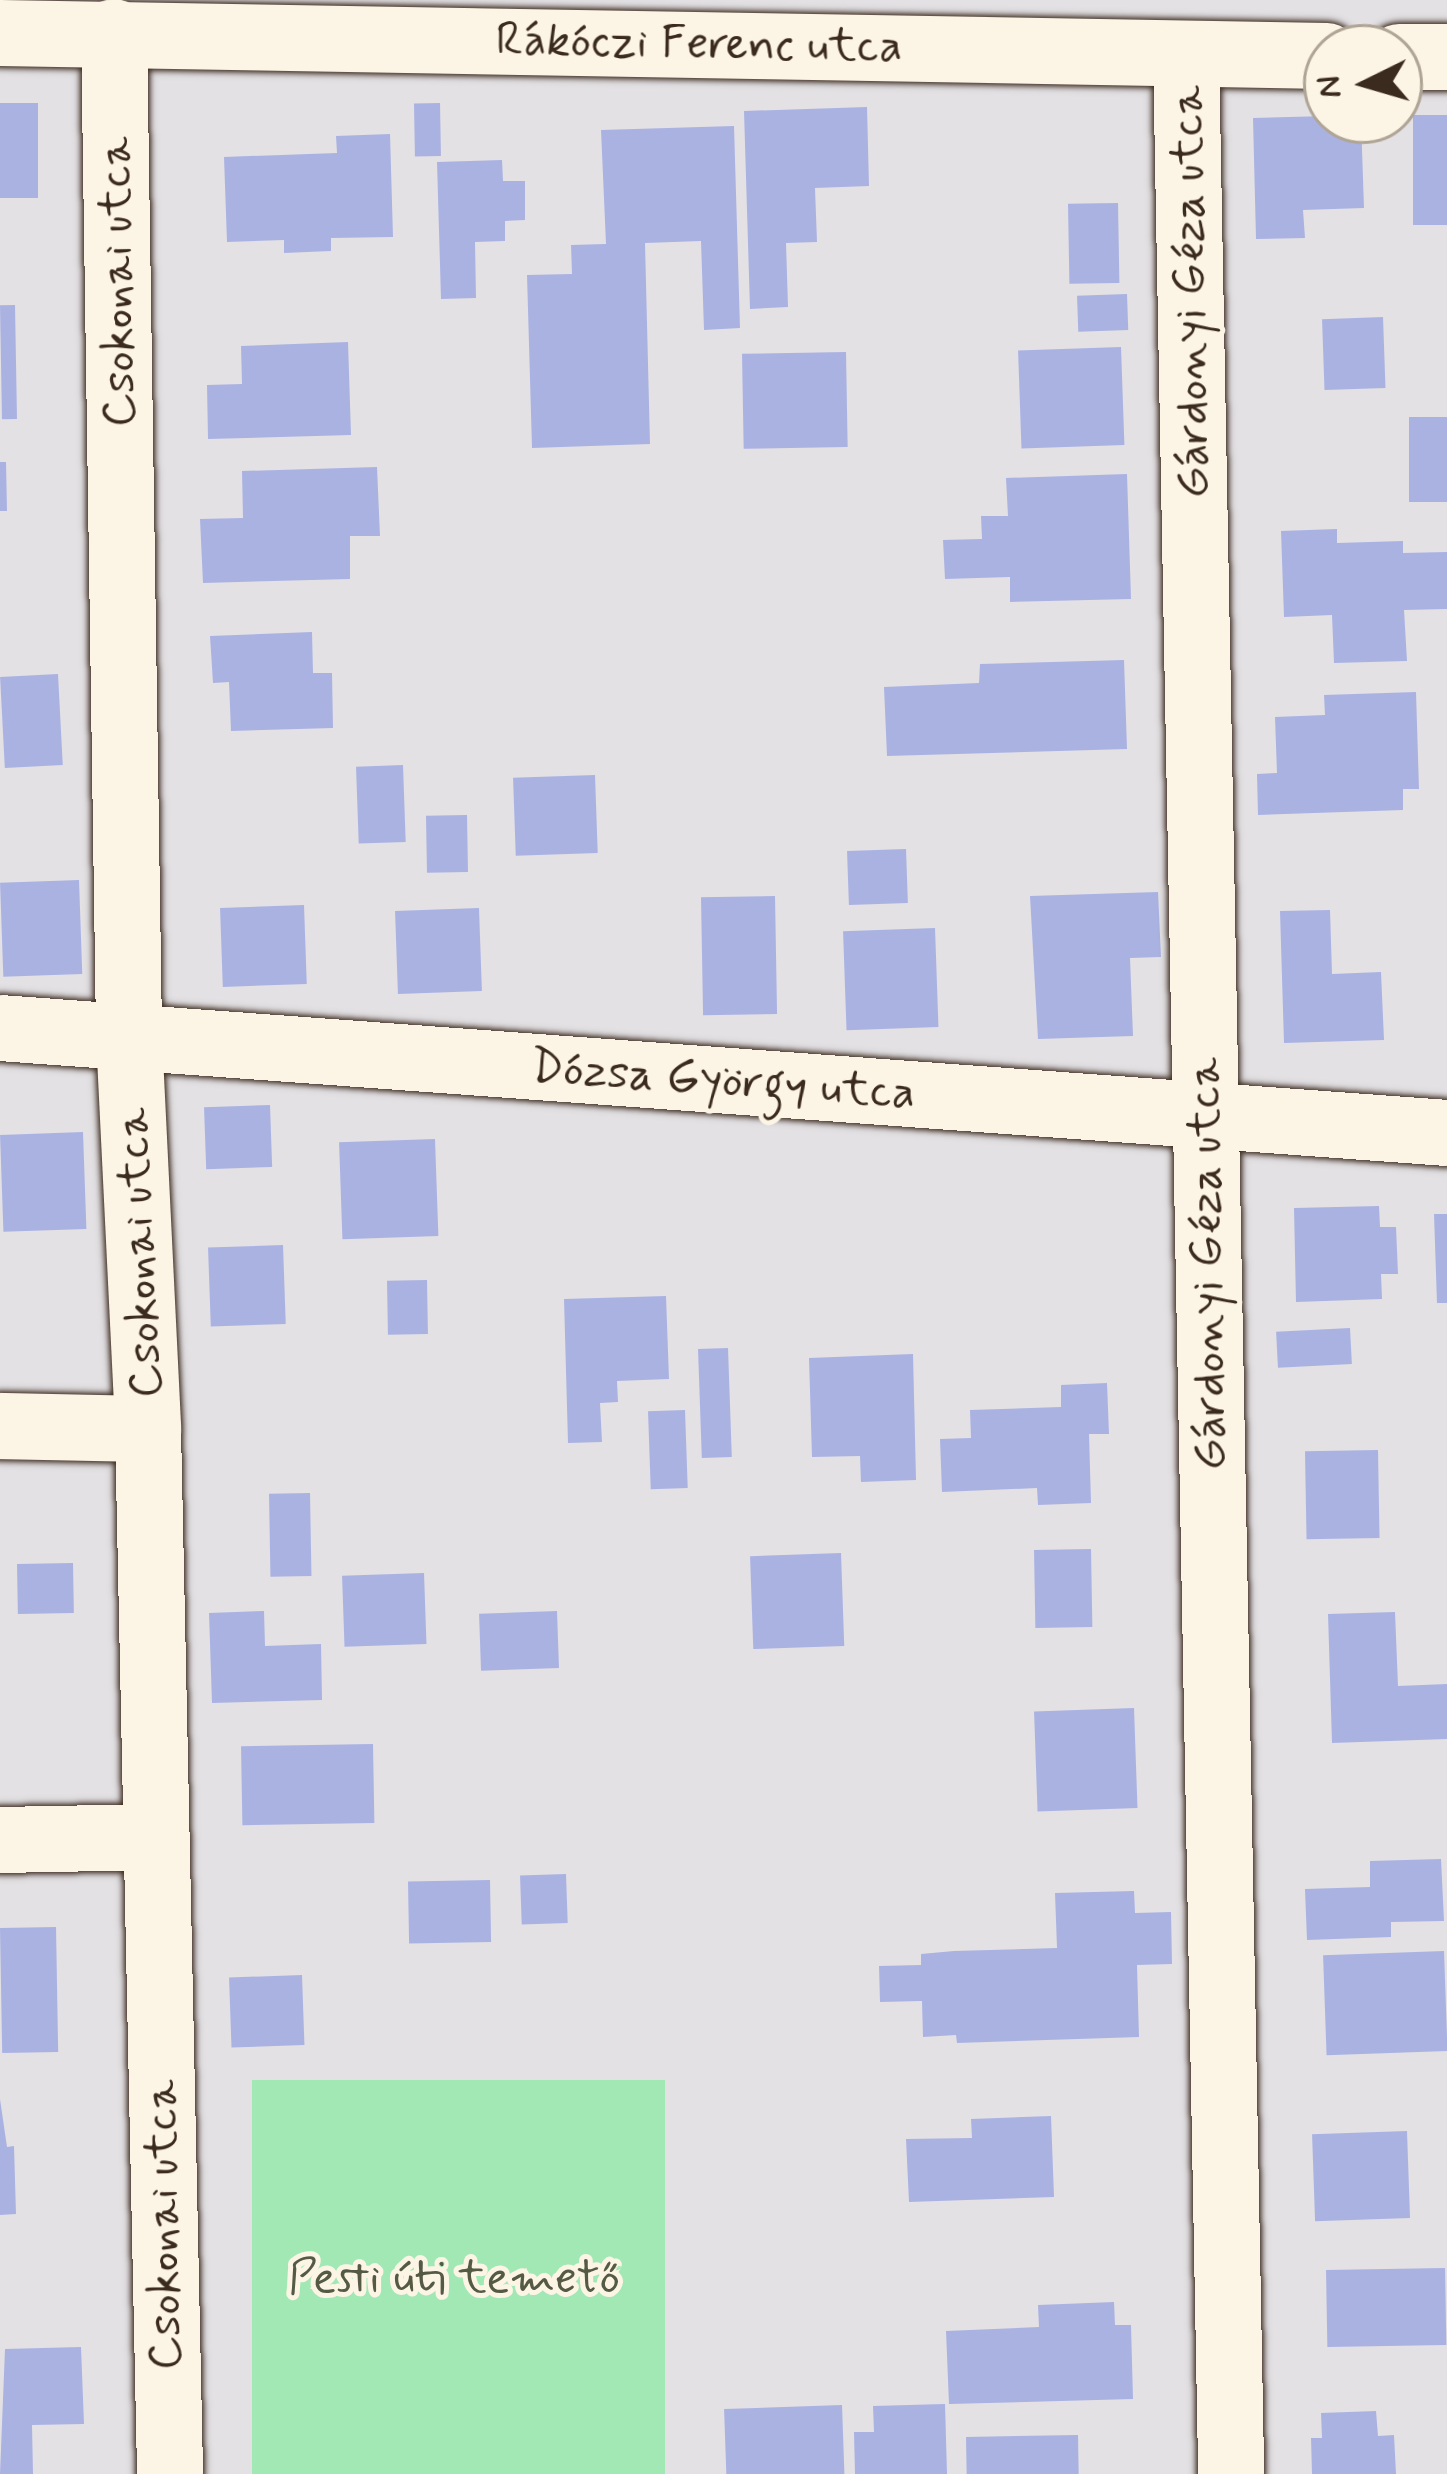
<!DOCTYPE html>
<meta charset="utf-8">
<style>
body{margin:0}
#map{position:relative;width:1447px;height:2474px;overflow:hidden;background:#e3e1e4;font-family:Mynerve,sans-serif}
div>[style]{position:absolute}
.green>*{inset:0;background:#a2e8b4;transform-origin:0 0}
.building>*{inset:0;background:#aab2e2;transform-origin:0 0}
.roads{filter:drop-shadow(0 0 3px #3b2a1e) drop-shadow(0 0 3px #3b2a1e)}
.minor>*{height:66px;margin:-33px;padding:0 33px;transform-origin:33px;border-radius:33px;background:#fcf5e5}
span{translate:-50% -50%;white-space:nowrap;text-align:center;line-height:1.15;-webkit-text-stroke:10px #fcf5e5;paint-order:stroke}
.street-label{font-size:48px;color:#3b2a1e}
.park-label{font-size:48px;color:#555a44}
.north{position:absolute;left:1303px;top:24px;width:120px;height:120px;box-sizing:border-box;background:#fcf5e5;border:3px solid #afa495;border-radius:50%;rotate:265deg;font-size:33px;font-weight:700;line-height:48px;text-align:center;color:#3b2a1e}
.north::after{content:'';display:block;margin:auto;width:42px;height:54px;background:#3b2a1e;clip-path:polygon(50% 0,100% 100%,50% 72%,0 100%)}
</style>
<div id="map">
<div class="green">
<div style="left:665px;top:2080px;width:394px;height:413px;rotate:90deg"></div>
</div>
<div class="building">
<div style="left:0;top:103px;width:38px;height:95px"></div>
<div style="left:440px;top:103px;width:53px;height:26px;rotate:89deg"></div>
<div style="clip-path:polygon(867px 107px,869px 186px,815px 188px,817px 242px,786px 243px,788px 307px,750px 309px,744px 111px)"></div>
<div style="left:1447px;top:115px;width:110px;height:34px;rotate:90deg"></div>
<div style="clip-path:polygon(1327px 116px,1361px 120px,1364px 208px,1303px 210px,1305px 238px,1256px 239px,1253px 118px)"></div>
<div style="clip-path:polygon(734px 126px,740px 328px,704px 330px,701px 241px,645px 243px,650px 444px,532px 448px,527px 275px,572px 274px,571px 245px,606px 244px,601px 130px)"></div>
<div style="clip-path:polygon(390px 134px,393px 237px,331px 238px,331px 251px,284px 253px,284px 240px,227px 242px,224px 157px,337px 153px,336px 136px)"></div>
<div style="clip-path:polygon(502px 160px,503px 181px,525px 181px,525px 220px,505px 221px,505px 241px,475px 242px,476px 298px,441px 299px,437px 162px)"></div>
<div style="left:1118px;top:203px;width:80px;height:50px;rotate:89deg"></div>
<div style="left:1127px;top:294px;width:36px;height:50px;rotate:88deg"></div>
<div style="left:15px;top:305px;width:114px;height:15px;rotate:89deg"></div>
<div style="left:1383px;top:317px;width:71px;height:61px;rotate:88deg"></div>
<div style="clip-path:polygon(348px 342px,351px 435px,208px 439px,207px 385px,242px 384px,241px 346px)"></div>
<div style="left:1121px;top:347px;width:98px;height:103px;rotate:88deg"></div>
<div style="left:846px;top:352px;width:95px;height:104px;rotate:89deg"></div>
<div style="left:1447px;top:417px;width:85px;height:38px;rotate:90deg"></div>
<div style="clip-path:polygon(0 462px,6px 462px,7px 511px,0 511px)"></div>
<div style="clip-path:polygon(377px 467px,380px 536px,350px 536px,350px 579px,203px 583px,200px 519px,243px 518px,242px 471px)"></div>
<div style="clip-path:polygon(1127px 474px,1131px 599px,1010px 602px,1010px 577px,945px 579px,943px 540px,982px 539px,981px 516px,1008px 516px,1006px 478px)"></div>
<div style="clip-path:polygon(1337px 529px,1337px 543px,1403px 541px,1403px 553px,1447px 552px,1447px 609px,1404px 610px,1407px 661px,1334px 663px,1332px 615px,1284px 617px,1281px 531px)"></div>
<div style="clip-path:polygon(312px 632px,313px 673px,332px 673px,333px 728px,231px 731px,229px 682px,213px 683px,210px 636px)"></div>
<div style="clip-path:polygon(1124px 660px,1127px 749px,887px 756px,884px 687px,979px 683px,980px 664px)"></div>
<div style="left:58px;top:674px;width:91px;height:58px;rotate:87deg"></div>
<div style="clip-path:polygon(1416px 692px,1419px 789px,1403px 789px,1403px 810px,1258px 815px,1257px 774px,1277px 773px,1275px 717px,1325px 715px,1324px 695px)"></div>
<div style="left:403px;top:765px;width:77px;height:47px;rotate:88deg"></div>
<div style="left:595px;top:775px;width:78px;height:82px;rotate:88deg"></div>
<div style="left:467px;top:815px;width:57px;height:41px;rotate:89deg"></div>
<div style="left:906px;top:849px;width:54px;height:59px;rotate:88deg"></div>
<div style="left:79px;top:880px;width:94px;height:79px;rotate:88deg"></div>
<div style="clip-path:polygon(1158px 892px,1161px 957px,1130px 958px,1133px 1036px,1038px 1039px,1030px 896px)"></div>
<div style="left:775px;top:896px;width:118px;height:74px;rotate:89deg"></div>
<div style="left:304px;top:905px;width:79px;height:84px;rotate:88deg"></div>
<div style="left:479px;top:908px;width:83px;height:84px;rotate:88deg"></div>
<div style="clip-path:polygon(1330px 910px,1332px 974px,1381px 972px,1384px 1040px,1284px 1043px,1280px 911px)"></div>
<div style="left:935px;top:928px;width:99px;height:92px;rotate:88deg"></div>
<div style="left:270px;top:1105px;width:62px;height:66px;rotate:88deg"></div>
<div style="left:83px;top:1132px;width:97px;height:83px;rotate:88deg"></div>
<div style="left:435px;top:1139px;width:97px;height:96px;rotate:88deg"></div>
<div style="clip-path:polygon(1379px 1206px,1380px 1227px,1396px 1227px,1398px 1274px,1381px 1274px,1382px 1299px,1296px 1302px,1294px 1208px)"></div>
<div style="clip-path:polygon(1434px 1214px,1447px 1214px,1447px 1303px,1437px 1303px)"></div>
<div style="left:283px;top:1245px;width:79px;height:75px;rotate:88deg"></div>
<div style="left:427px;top:1280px;width:54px;height:40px;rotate:89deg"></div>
<div style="clip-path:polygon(666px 1296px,669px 1379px,617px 1381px,618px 1402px,600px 1403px,602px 1442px,568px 1443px,564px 1299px)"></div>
<div style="left:1350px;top:1328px;width:36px;height:74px;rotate:87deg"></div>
<div style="left:728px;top:1348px;width:109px;height:30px;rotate:88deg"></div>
<div style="clip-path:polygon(913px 1354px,916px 1480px,861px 1482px,860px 1456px,812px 1457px,809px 1358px)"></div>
<div style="clip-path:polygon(1107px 1383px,1109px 1434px,1089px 1434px,1091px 1503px,1038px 1505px,1037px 1488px,942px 1492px,940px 1439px,971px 1438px,970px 1410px,1061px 1407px,1061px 1385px)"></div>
<div style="left:685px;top:1410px;width:78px;height:37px;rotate:88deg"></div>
<div style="left:1378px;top:1450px;width:88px;height:73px;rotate:89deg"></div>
<div style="left:310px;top:1493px;width:83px;height:41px;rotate:89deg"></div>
<div style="left:1091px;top:1549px;width:78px;height:57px;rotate:89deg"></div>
<div style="left:841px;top:1553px;width:93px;height:91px;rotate:88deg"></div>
<div style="left:73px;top:1563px;width:50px;height:56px;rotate:89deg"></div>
<div style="left:424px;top:1573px;width:71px;height:82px;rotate:88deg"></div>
<div style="clip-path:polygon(264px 1611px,265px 1646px,321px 1644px,322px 1700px,212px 1703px,209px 1613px)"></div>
<div style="left:557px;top:1611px;width:57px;height:78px;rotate:88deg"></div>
<div style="clip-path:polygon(1395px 1612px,1398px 1686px,1447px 1684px,1447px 1739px,1332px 1743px,1328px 1614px)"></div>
<div style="left:1134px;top:1708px;width:100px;height:100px;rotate:88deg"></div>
<div style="left:373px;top:1744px;width:79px;height:132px;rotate:89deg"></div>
<div style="clip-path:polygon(1441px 1859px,1444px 1921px,1391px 1922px,1391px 1937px,1307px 1940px,1305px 1889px,1370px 1887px,1370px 1861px)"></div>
<div style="left:566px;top:1874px;width:49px;height:46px;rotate:88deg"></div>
<div style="left:490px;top:1880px;width:62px;height:82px;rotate:89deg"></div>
<div style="clip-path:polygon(1134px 1891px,1135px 1913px,1171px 1912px,1172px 1964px,1137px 1965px,1139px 2037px,957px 2043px,956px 2035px,923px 2037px,922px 2001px,880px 2002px,879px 1966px,921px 1965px,921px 1954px,954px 1951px,1057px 1948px,1055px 1893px)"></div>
<div style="left:56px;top:1927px;width:125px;height:56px;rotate:89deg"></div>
<div style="left:1444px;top:1951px;width:100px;height:121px;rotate:88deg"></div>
<div style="left:302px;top:1975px;width:70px;height:73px;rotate:88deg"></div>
<div style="clip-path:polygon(0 2099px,7px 2147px,14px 2146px,16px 2214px,0 2215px)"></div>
<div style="clip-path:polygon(1051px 2116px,1054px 2197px,909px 2202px,906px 2139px,972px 2138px,971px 2119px)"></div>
<div style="left:1407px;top:2131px;width:87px;height:95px;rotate:88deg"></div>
<div style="left:1445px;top:2268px;width:77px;height:119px;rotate:89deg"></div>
<div style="clip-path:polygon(1114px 2302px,1115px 2325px,1131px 2325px,1133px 2399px,949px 2404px,946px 2331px,1039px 2327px,1038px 2305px)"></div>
<div style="clip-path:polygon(81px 2347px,84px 2424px,32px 2425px,33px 2474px,0 2474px,5px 2349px)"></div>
<div style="clip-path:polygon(945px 2404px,947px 2474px,855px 2474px,854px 2432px,874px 2432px,873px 2406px)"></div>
<div style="left:842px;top:2405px;width:69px;height:118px;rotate:88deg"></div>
<div style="clip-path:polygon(1376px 2411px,1378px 2436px,1394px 2435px,1396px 2474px,1312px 2474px,1311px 2438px,1322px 2438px,1321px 2413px)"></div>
<div style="left:1078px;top:2435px;width:39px;height:112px;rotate:89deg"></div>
</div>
<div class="roads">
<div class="minor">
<div style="left:114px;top:32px;width:1004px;rotate:89.14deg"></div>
<div style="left:129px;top:1036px;width:393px;rotate:87.2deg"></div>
<div style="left:148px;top:1429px;width:1045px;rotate:88.79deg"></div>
<div style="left:0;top:33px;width:1327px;rotate:0.99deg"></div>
<div style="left:1186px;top:54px;width:2420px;rotate:88.93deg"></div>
<div style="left:1399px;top:57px;width:48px"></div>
<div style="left:0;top:1028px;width:1451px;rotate:4.15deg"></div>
<div style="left:0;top:1426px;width:148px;rotate:1.2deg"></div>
<div style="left:0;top:1840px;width:155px;rotate:-1.1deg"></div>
</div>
</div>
<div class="street-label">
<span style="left:699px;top:44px;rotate:1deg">Rákóczi Ferenc utca</span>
<span style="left:118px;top:282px;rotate:-91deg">Csokonai utca</span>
<span style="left:1191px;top:292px;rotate:-91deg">Gárdonyi Géza utca</span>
<span style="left:723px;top:1081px;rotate:4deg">Dózsa György utca</span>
<span style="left:140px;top:1253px;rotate:-93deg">Csokonai utca</span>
<span style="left:1208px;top:1264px;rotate:-91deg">Gárdonyi Géza utca</span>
<span style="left:164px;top:2225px;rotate:-91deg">Csokonai utca</span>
</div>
<div class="park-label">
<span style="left:454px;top:2279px">Pesti úti temető</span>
</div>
<div class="north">N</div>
</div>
